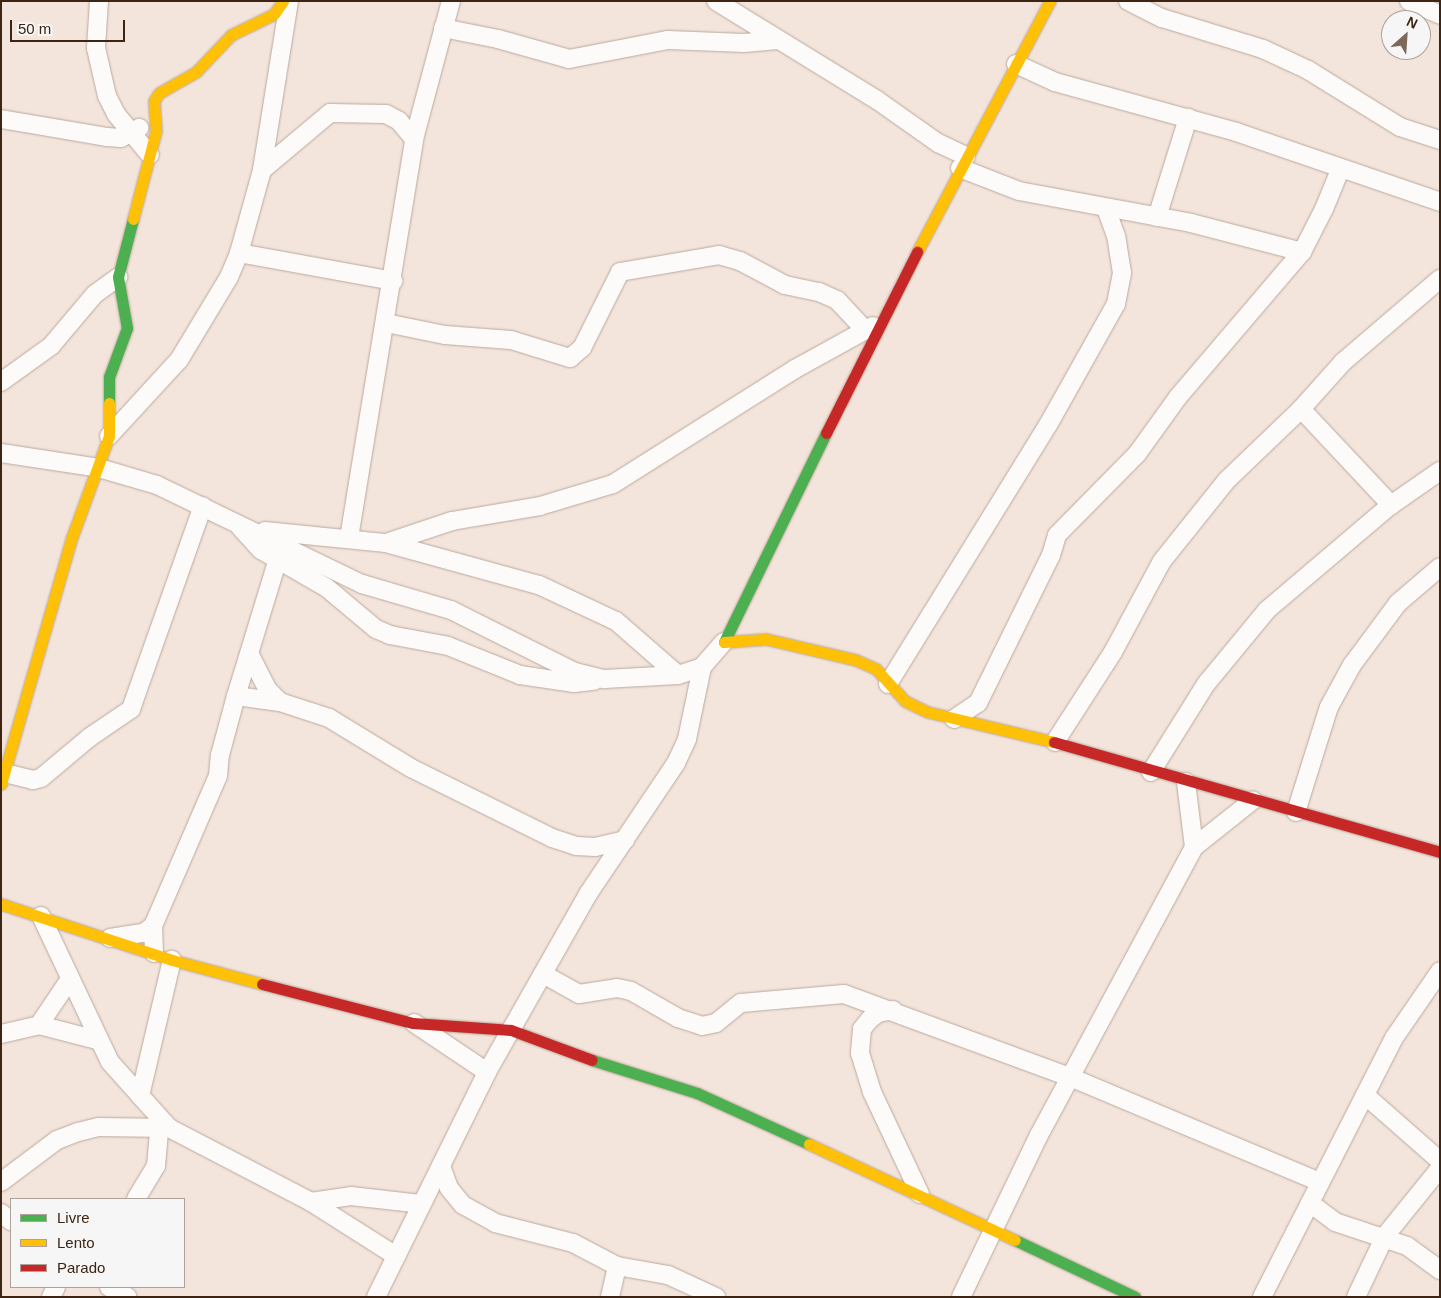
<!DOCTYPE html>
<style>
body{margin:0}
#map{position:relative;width:1441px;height:1298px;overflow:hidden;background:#f4e5dc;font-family:Arial,sans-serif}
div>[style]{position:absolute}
.roads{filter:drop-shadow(0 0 1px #bba89c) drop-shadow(0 0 1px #bba89c)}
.street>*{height:18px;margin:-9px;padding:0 9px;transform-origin:9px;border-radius:9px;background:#fdfbfa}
.fast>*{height:11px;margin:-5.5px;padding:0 5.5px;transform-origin:5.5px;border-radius:5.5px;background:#4caf50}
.slow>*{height:11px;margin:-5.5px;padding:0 5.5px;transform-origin:5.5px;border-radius:5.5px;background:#ffc107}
.jam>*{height:11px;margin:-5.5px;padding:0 5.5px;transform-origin:5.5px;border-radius:5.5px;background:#c62828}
span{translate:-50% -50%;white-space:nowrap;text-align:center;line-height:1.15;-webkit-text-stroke:4px #f6f6f6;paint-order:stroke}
.frame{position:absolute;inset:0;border:2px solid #3d2413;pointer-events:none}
.legend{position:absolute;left:10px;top:1198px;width:175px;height:90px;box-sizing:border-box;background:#f6f6f6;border:1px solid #aca29b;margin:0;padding:6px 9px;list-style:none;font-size:15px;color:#3d2413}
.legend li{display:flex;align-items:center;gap:10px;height:25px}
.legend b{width:25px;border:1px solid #aca29b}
.north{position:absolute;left:1381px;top:10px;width:50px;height:50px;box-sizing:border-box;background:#f6f6f6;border:1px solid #aca29b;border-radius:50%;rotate:26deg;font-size:14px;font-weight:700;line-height:20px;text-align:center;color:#3d2413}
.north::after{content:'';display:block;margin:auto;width:18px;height:22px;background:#7d6859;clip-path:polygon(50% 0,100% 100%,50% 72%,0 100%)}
.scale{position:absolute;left:10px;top:20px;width:115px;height:22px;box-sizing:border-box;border:2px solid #3d2413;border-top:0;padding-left:6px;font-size:15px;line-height:18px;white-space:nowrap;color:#3d2413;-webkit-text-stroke:4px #f6f6f6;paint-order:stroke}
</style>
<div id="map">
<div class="roads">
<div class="street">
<div style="left:99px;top:1px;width:47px;rotate:93.7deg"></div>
<div style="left:96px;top:48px;width:49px;rotate:77.1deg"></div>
<div style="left:107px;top:96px;width:20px;rotate:63deg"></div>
<div style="left:116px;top:114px;width:53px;rotate:50.3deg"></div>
<div style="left:716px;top:1px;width:189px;rotate:31.6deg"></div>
<div style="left:877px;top:100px;width:75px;rotate:35.2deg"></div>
<div style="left:938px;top:143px;width:31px;rotate:25deg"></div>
<div style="left:1128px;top:1px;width:38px;rotate:27deg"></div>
<div style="left:1162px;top:18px;width:106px;rotate:17.1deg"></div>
<div style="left:1263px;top:49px;width:50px;rotate:25deg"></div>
<div style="left:1308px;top:70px;width:108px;rotate:31.8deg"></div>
<div style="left:1400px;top:127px;width:42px;rotate:18deg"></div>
<div style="left:1409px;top:1px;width:34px;rotate:24deg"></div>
<div style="left:443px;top:28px;width:56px;rotate:11.3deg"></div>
<div style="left:498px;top:39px;width:74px;rotate:15.7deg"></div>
<div style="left:569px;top:59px;width:101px;rotate:-10.9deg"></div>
<div style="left:668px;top:40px;width:76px;rotate:2.3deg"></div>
<div style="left:744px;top:43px;width:34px;rotate:-5deg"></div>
<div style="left:1016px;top:64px;width:43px;rotate:24.8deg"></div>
<div style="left:1055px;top:82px;width:188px;rotate:15.4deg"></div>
<div style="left:1236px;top:132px;width:216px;rotate:18.9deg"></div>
<div style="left:1px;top:119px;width:108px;rotate:9.6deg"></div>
<div style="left:107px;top:137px;width:14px;rotate:4deg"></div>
<div style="left:121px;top:138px;width:21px;rotate:-29deg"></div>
<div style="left:960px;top:168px;width:63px;rotate:21.3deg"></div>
<div style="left:1019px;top:191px;width:175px;rotate:10.5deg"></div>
<div style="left:1191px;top:223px;width:115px;rotate:14.6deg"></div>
<div style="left:1302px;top:252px;width:48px;rotate:-62.9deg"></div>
<div style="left:1324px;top:209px;width:42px;rotate:-67.7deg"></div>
<div style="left:262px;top:170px;width:89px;rotate:-40deg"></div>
<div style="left:330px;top:113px;width:56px;rotate:1deg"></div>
<div style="left:386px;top:114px;width:15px;rotate:28deg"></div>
<div style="left:399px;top:121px;width:23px;rotate:50deg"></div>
<div style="left:1157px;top:217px;width:104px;rotate:-72.6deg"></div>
<div style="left:239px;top:253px;width:157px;rotate:10.3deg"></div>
<div style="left:386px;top:323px;width:60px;rotate:11.5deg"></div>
<div style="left:445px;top:335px;width:66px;rotate:4.3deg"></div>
<div style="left:511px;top:340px;width:62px;rotate:17deg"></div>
<div style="left:570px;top:358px;width:16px;rotate:-40deg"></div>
<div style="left:582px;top:348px;width:85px;rotate:-63.4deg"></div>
<div style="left:620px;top:272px;width:100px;rotate:-9.7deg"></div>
<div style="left:719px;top:255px;width:22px;rotate:16deg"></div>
<div style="left:740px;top:261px;width:51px;rotate:28.1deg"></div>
<div style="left:785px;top:285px;width:35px;rotate:12deg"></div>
<div style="left:819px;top:292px;width:20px;rotate:24deg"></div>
<div style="left:837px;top:300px;width:41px;rotate:47deg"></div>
<div style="left:1px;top:382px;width:62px;rotate:-35.8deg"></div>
<div style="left:51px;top:346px;width:68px;rotate:-49.8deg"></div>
<div style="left:95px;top:294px;width:29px;rotate:-36deg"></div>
<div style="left:1301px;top:409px;width:132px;rotate:46.8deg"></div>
<div style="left:109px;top:436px;width:103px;rotate:-47.4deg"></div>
<div style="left:179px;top:360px;width:97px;rotate:-58.9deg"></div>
<div style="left:229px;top:277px;width:26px;rotate:-67deg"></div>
<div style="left:239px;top:253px;width:86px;rotate:-74.5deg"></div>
<div style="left:262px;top:170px;width:171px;rotate:-80.9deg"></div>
<div style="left:1px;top:453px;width:99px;rotate:8.7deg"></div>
<div style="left:99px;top:468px;width:60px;rotate:16.3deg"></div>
<div style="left:157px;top:485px;width:228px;rotate:25.8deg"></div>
<div style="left:362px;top:584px;width:93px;rotate:16.3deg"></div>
<div style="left:451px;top:610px;width:139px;rotate:26.6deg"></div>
<div style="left:575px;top:672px;width:30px;rotate:14deg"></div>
<div style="left:604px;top:679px;width:74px;rotate:-3.1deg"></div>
<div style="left:678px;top:675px;width:25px;rotate:-18deg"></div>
<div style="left:702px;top:667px;width:33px;rotate:-49deg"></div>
<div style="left:240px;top:527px;width:31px;rotate:48deg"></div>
<div style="left:261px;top:550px;width:76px;rotate:29.9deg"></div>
<div style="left:327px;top:588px;width:64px;rotate:39.9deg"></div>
<div style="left:376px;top:629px;width:15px;rotate:23deg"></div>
<div style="left:390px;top:635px;width:59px;rotate:10.7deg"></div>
<div style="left:448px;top:646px;width:78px;rotate:21.9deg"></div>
<div style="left:520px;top:675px;width:55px;rotate:8.4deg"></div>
<div style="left:574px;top:683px;width:20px;rotate:-6deg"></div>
<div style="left:265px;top:531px;width:122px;rotate:5.7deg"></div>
<div style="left:386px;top:543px;width:159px;rotate:15.4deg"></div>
<div style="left:539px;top:585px;width:85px;rotate:25.1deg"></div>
<div style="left:616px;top:621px;width:82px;rotate:41.1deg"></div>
<div style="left:349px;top:538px;width:404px;rotate:-80.7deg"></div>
<div style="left:414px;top:139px;width:143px;rotate:-75deg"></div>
<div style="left:386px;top:543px;width:70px;rotate:-18.4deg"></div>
<div style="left:452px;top:521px;width:89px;rotate:-9.7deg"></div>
<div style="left:540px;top:506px;width:76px;rotate:-16.8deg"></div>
<div style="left:613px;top:484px;width:215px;rotate:-32.3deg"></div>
<div style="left:795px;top:369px;width:89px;rotate:-28.9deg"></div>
<div style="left:250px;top:655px;width:38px;rotate:63deg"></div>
<div style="left:267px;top:689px;width:18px;rotate:45deg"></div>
<div style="left:888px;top:684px;width:304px;rotate:-58.3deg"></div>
<div style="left:1048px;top:425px;width:139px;rotate:-60.7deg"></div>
<div style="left:1116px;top:304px;width:32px;rotate:-79deg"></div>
<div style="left:1122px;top:273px;width:37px;rotate:-99deg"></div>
<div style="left:1116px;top:236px;width:29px;rotate:-110deg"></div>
<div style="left:236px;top:696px;width:44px;rotate:7.8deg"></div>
<div style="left:280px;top:702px;width:52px;rotate:18.1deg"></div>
<div style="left:329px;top:718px;width:96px;rotate:31.4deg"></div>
<div style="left:411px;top:768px;width:157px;rotate:26.4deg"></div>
<div style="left:552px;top:838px;width:25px;rotate:18deg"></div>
<div style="left:576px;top:846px;width:19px;rotate:3deg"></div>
<div style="left:595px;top:847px;width:31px;rotate:-13deg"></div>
<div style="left:954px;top:719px;width:29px;rotate:-34deg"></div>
<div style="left:978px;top:703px;width:165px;rotate:-63.7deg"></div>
<div style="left:1051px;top:555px;width:21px;rotate:-73deg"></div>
<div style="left:1057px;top:535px;width:114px;rotate:-45.4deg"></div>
<div style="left:1137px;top:454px;width:70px;rotate:-54.3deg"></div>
<div style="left:1178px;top:397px;width:191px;rotate:-49.5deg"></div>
<div style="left:1055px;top:742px;width:107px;rotate:-57.2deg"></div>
<div style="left:1113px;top:652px;width:103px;rotate:-61.7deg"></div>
<div style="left:1162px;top:561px;width:102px;rotate:-51.3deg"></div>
<div style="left:1226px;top:481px;width:104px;rotate:-43.8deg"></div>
<div style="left:1301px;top:409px;width:63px;rotate:-48.2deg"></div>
<div style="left:1343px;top:362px;width:128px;rotate:-40.6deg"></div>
<div style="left:1151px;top:772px;width:104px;rotate:-58deg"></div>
<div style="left:1206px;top:684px;width:96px;rotate:-50.5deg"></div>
<div style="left:1267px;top:610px;width:162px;rotate:-40.3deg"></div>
<div style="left:1391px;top:505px;width:60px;rotate:-34.8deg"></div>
<div style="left:5px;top:773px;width:29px;rotate:14deg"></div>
<div style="left:33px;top:780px;width:8px;rotate:-14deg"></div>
<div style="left:41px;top:778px;width:64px;rotate:-39.9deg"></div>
<div style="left:90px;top:737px;width:50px;rotate:-34.3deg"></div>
<div style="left:131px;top:709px;width:215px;rotate:-70.5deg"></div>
<div style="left:1186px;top:782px;width:65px;rotate:83deg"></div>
<div style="left:1296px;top:812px;width:110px;rotate:-72.6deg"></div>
<div style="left:1329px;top:707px;width:48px;rotate:-61.3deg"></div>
<div style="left:1352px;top:665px;width:77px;rotate:-53.4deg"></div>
<div style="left:1398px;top:603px;width:55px;rotate:-40.6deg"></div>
<div style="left:41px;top:916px;width:161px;rotate:64.7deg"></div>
<div style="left:110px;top:1062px;width:89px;rotate:48.2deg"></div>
<div style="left:169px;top:1128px;width:160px;rotate:27.5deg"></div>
<div style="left:311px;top:1202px;width:101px;rotate:32.4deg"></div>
<div style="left:110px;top:938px;width:33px;rotate:-9deg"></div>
<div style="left:143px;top:933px;width:12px;rotate:-35deg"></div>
<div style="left:154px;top:953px;width:27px;rotate:-92deg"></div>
<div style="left:153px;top:926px;width:163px;rotate:-66.6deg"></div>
<div style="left:218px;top:776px;width:21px;rotate:-85deg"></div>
<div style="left:220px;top:755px;width:61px;rotate:-74.8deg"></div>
<div style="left:236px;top:696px;width:140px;rotate:-73deg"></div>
<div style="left:543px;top:974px;width:41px;rotate:29.1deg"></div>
<div style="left:579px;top:994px;width:38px;rotate:-9deg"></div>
<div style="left:617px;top:988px;width:14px;rotate:12deg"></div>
<div style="left:631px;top:991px;width:54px;rotate:29.9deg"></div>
<div style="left:678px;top:1018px;width:25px;rotate:18deg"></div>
<div style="left:702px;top:1026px;width:14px;rotate:-12deg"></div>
<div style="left:716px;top:1023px;width:32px;rotate:-39deg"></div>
<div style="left:741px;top:1003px;width:103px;rotate:-5deg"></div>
<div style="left:844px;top:994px;width:241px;rotate:20.2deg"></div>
<div style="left:1070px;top:1077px;width:271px;rotate:22.8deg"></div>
<div style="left:893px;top:1010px;width:15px;rotate:169deg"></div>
<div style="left:878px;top:1013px;width:10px;rotate:143deg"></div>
<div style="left:870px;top:1019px;width:13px;rotate:129deg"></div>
<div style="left:862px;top:1029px;width:24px;rotate:95deg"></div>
<div style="left:860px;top:1053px;width:41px;rotate:72.9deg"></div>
<div style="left:872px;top:1092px;width:113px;rotate:64.8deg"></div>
<div style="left:414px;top:1023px;width:88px;rotate:33.9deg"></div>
<div style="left:39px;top:1025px;width:55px;rotate:-56deg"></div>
<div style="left:1px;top:1034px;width:39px;rotate:-13deg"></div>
<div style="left:39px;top:1025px;width:60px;rotate:14.5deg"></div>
<div style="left:1365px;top:1095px;width:100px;rotate:41.3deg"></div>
<div style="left:140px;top:1096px;width:140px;rotate:-76.8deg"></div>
<div style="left:441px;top:1166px;width:23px;rotate:70deg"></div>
<div style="left:449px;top:1188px;width:22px;rotate:51deg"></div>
<div style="left:463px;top:1205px;width:37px;rotate:29deg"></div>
<div style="left:495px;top:1223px;width:81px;rotate:14.4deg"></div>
<div style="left:573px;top:1243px;width:50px;rotate:27.6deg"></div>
<div style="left:617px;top:1266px;width:52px;rotate:10deg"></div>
<div style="left:668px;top:1275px;width:53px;rotate:24.6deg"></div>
<div style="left:1px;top:1182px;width:70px;rotate:-36.9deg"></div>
<div style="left:57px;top:1140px;width:22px;rotate:-21deg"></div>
<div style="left:78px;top:1132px;width:21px;rotate:-14deg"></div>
<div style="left:98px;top:1127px;width:71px;rotate:0.8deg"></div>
<div style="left:136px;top:1199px;width:39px;rotate:-59deg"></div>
<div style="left:156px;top:1166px;width:38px;rotate:-85deg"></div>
<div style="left:311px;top:1202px;width:40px;rotate:-8.5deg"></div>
<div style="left:351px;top:1196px;width:70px;rotate:6.5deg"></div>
<div style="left:1310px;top:1203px;width:31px;rotate:37deg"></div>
<div style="left:1335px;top:1222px;width:76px;rotate:18.4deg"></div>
<div style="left:1407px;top:1246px;width:41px;rotate:36deg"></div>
<div style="left:1px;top:1213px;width:13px;rotate:39deg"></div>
<div style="left:109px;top:1287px;width:21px;rotate:28deg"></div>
<div style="left:51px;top:1297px;width:11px;rotate:-63deg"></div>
<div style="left:376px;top:1297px;width:251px;rotate:-63.7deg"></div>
<div style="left:487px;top:1072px;width:205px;rotate:-60.4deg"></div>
<div style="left:588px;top:894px;width:158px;rotate:-56.1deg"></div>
<div style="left:676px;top:763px;width:26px;rotate:-65deg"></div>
<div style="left:687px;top:739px;width:74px;rotate:-78.2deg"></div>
<div style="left:610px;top:1297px;width:32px;rotate:-77deg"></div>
<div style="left:961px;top:1297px;width:180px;rotate:-64.3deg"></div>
<div style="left:1039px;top:1135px;width:327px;rotate:-61.7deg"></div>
<div style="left:1194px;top:847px;width:75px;rotate:-38.5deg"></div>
<div style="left:1262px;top:1297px;width:291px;rotate:-63deg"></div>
<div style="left:1394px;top:1038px;width:81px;rotate:-55.5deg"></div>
<div style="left:1356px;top:1297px;width:68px;rotate:-64.6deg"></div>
<div style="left:1385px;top:1236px;width:87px;rotate:-51deg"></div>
</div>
<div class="fast">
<div style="left:109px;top:403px;width:26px;rotate:-90deg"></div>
<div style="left:109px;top:377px;width:52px;rotate:-69.8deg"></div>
<div style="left:127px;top:328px;width:52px;rotate:-100deg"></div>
<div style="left:118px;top:277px;width:60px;rotate:-75.5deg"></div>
<div style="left:724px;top:642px;width:233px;rotate:-64deg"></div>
<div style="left:592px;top:1060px;width:110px;rotate:17.4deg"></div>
<div style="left:697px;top:1093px;width:123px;rotate:24.5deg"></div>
<div style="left:1015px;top:1240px;width:133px;rotate:25.4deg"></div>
</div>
<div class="slow">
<div style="left:133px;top:219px;width:91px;rotate:-75.4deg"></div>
<div style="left:156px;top:131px;width:30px;rotate:-94deg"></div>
<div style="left:154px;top:101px;width:9px;rotate:-58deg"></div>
<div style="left:159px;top:93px;width:43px;rotate:-29.6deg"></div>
<div style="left:196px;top:72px;width:51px;rotate:-46.6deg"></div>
<div style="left:231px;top:35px;width:48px;rotate:-26deg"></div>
<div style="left:274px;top:14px;width:16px;rotate:-55deg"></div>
<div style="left:917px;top:252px;width:284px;rotate:-62.1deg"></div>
<div style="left:724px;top:642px;width:42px;rotate:-4.1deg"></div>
<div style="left:766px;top:639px;width:92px;rotate:13.1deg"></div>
<div style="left:856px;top:660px;width:22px;rotate:24deg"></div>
<div style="left:876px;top:669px;width:43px;rotate:47.8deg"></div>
<div style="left:905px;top:701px;width:25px;rotate:26deg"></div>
<div style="left:928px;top:712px;width:130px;rotate:13.4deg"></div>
<div style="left:1px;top:784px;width:257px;rotate:-74deg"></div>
<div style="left:72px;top:537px;width:108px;rotate:-69.9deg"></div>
<div style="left:109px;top:436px;width:33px;rotate:-90deg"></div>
<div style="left:1px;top:904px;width:180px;rotate:18.1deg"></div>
<div style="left:172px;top:960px;width:93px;rotate:14.9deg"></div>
<div style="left:809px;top:1144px;width:227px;rotate:25deg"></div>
</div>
<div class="jam">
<div style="left:826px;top:433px;width:203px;rotate:-63.3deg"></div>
<div style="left:1054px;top:742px;width:401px;rotate:15.9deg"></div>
<div style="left:262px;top:984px;width:156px;rotate:14.5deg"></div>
<div style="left:413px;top:1023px;width:98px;rotate:4.1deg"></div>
<div style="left:511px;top:1030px;width:86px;rotate:20.3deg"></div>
</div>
</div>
<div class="frame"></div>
<ul class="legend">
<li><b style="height:6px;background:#4caf50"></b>Livre</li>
<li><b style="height:6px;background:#ffc107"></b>Lento</li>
<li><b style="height:6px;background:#c62828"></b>Parado</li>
</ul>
<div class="north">N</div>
<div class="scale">50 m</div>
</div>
